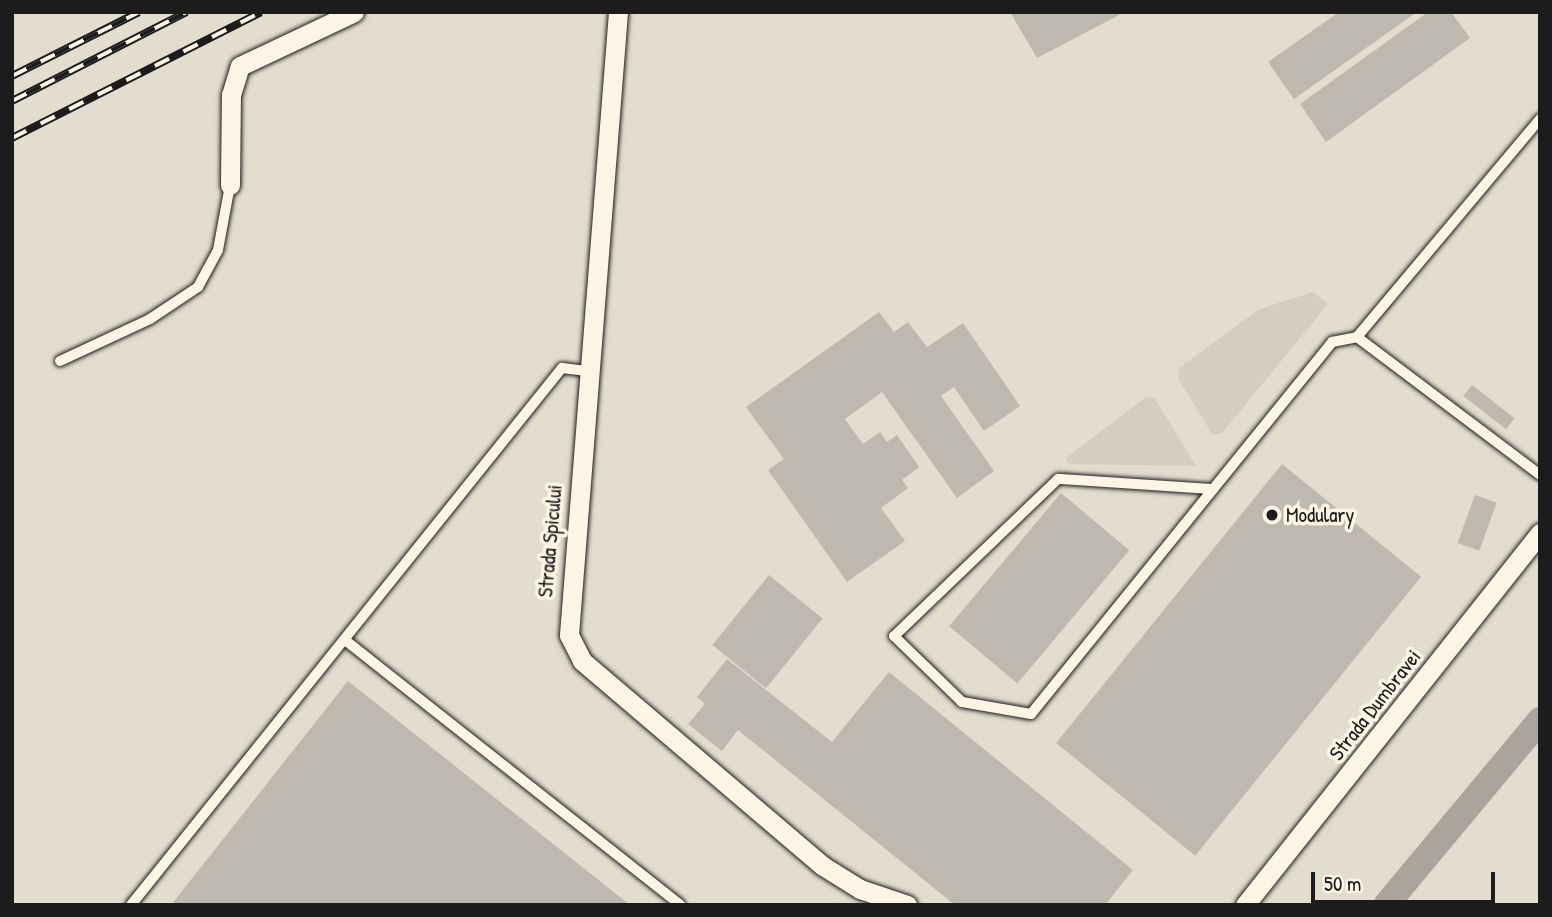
<!DOCTYPE html>
<style>
body{margin:0}
#map{position:relative;width:1552px;height:917px;overflow:hidden;background:#f3ecdd;font-family:"Patrick Hand",sans-serif}
div>[style]{position:absolute}
.built>*{inset:0;background:#e3ddcf;transform-origin:0 0}
.green>*{inset:0;background:#d3cec1}
.canal>*{height:26px;margin:-13px;padding:0 13px;transform-origin:13px;border-radius:13px;background:#aaa59b}
.building>*{inset:0;background:#beb9ae;transform-origin:0 0}
.roads{filter:drop-shadow(0 0 2px #1c1c1c) drop-shadow(0 0 2px #1c1c1c)}
.lane>*{height:10px;margin:-5px;padding:0 5px;transform-origin:5px;border-radius:5px;background:#fcf5e5}
.street>*{height:19px;margin:-9.5px;padding:0 9.5px;transform-origin:9.5px;border-radius:9.5px;background:#fcf5e5}
.rail>*{height:8px;margin-top:-4px;transform-origin:0;background:repeating-linear-gradient(90deg,#fcf5e5 0 16px,#1c1c1c 0 32px);box-sizing:border-box;border-block:2px solid #1c1c1c}
.dots>*{width:19px;height:19px;translate:-50% -50%;box-sizing:border-box;border:4px solid #fcf5e5;border-radius:50%}
span{translate:-50% -50%;white-space:nowrap;text-align:center;line-height:1.15;-webkit-text-stroke:7px #fcf5e5;paint-order:stroke}
.poi-label{font-size:21px;color:#1c1c1c}
.left{translate:0 -50%;text-align:left}
.street-label{font-size:21px;color:#1c1c1c}
.frame{position:absolute;inset:0;border:14px solid #1c1c1c;pointer-events:none}
.scale{position:absolute;left:1311px;top:872px;width:184px;height:32px;box-sizing:border-box;border:4px solid #1c1c1c;border-top:0;padding-left:9px;font-size:21px;line-height:24px;white-space:nowrap;color:#1c1c1c;-webkit-text-stroke:5px #fcf5e5;paint-order:stroke}
</style>
<div id="map">
<div class="built">
<div style="left:12px;top:12px;width:1528px;height:893px"></div>
</div>
<div class="green">
<div style="clip-path:polygon(1313px 292px,1328px 304px,1222px 433px,1213px 435px,1178px 378px,1180px 367px,1260px 309px)"></div>
<div style="clip-path:polygon(1146px 397px,1155px 399px,1196px 466px,1069px 464px,1066px 458px)"></div>
</div>
<div class="canal">
<div style="left:1386px;top:905px;width:241px;rotate:-50.2deg"></div>
</div>
<div class="building">
<div style="clip-path:polygon(1010px 12px,1125px 12px,1037px 58px)"></div>
<div style="clip-path:polygon(1339px 12px,1417px 12px,1294px 99px,1268px 62px)"></div>
<div style="clip-path:polygon(1428px 12px,1451px 12px,1470px 38px,1326px 142px,1300px 104px)"></div>
<div style="clip-path:polygon(879px 312px,894px 332px,908px 322px,927px 347px,963px 323px,1020px 406px,984px 431px,954px 387px,941px 396px,994px 471px,957px 498px,882px 392px,845px 419px,863px 444px,880px 432px,887px 442px,897px 435px,919px 467px,902px 480px,908px 488px,881px 508px,905px 541px,847px 582px,768px 470px,784px 459px,746px 407px)"></div>
<div style="left:1472px;top:385px;width:54px;height:14px;rotate:38deg"></div>
<div style="left:1282px;top:464px;width:179px;height:359px;rotate:39deg"></div>
<div style="left:1061px;top:493px;width:89px;height:174px;rotate:40deg"></div>
<div style="left:1475px;top:495px;width:23px;height:51px;rotate:20deg"></div>
<div style="left:769px;top:575px;width:69px;height:90px;rotate:39deg"></div>
<div style="clip-path:polygon(727px 659px,832px 742px,889px 672px,1133px 870px,1105px 905px,955px 905px,738px 730px,722px 751px,688px 724px,705px 704px,697px 697px)"></div>
<div style="clip-path:polygon(348px 681px,630px 905px,171px 905px)"></div>
</div>
<div class="roads">
<div class="lane">
<div style="left:1357px;top:337px;width:229px;rotate:37deg"></div>
<div style="left:60px;top:361px;width:99px;rotate:-25deg"></div>
<div style="left:150px;top:319px;width:58px;rotate:-33.7deg"></div>
<div style="left:198px;top:287px;width:42px;rotate:-61.6deg"></div>
<div style="left:218px;top:250px;width:66px;rotate:-79.5deg"></div>
<div style="left:1210px;top:489px;width:152px;rotate:-176.2deg"></div>
<div style="left:1058px;top:479px;width:227px;rotate:136.2deg"></div>
<div style="left:894px;top:636px;width:95px;rotate:44.1deg"></div>
<div style="left:962px;top:702px;width:70px;rotate:9.9deg"></div>
<div style="left:1031px;top:714px;width:479px;rotate:-51deg"></div>
<div style="left:1332px;top:342px;width:25px;rotate:-11deg"></div>
<div style="left:1357px;top:337px;width:285px;rotate:-50deg"></div>
<div style="left:345px;top:640px;width:427px;rotate:38.3deg"></div>
<div style="left:131px;top:905px;width:689px;rotate:-51.25deg"></div>
<div style="left:562px;top:368px;width:25px;rotate:7deg"></div>
</div>
<div class="street">
<div style="left:618px;top:12px;width:625px;rotate:94.5deg"></div>
<div style="left:569px;top:635px;width:29px;rotate:63deg"></div>
<div style="left:582px;top:661px;width:316px;rotate:40.4deg"></div>
<div style="left:823px;top:866px;width:44px;rotate:31.9deg"></div>
<div style="left:860px;top:889px;width:50px;rotate:18.8deg"></div>
<div style="left:230px;top:185px;width:90px;rotate:-89.4deg"></div>
<div style="left:231px;top:95px;width:30px;rotate:-73deg"></div>
<div style="left:240px;top:66px;width:126px;rotate:-25.3deg"></div>
<div style="left:1245px;top:905px;width:475px;rotate:-51.6deg"></div>
</div>
</div>
<div class="rail">
<div style="left:12px;top:76px;width:142px;rotate:-26.7deg"></div>
<div style="left:12px;top:101px;width:196px;rotate:-27deg"></div>
<div style="left:12px;top:138px;width:279px;rotate:-26.8deg"></div>
</div>
<div class="dots">
<div style="left:1272px;top:515px;background:#1c1c1c"></div>
</div>
<div class="poi-label">
<span class="left" style="left:1286px;top:515px">Modulary</span>
</div>
<div class="street-label">
<span style="left:550px;top:541px;rotate:-85deg">Strada Spicului</span>
<span style="left:1375px;top:705px;rotate:-52deg">Strada Dumbravei</span>
</div>
<div class="frame"></div>
<div class="scale">50 m</div>
</div>
